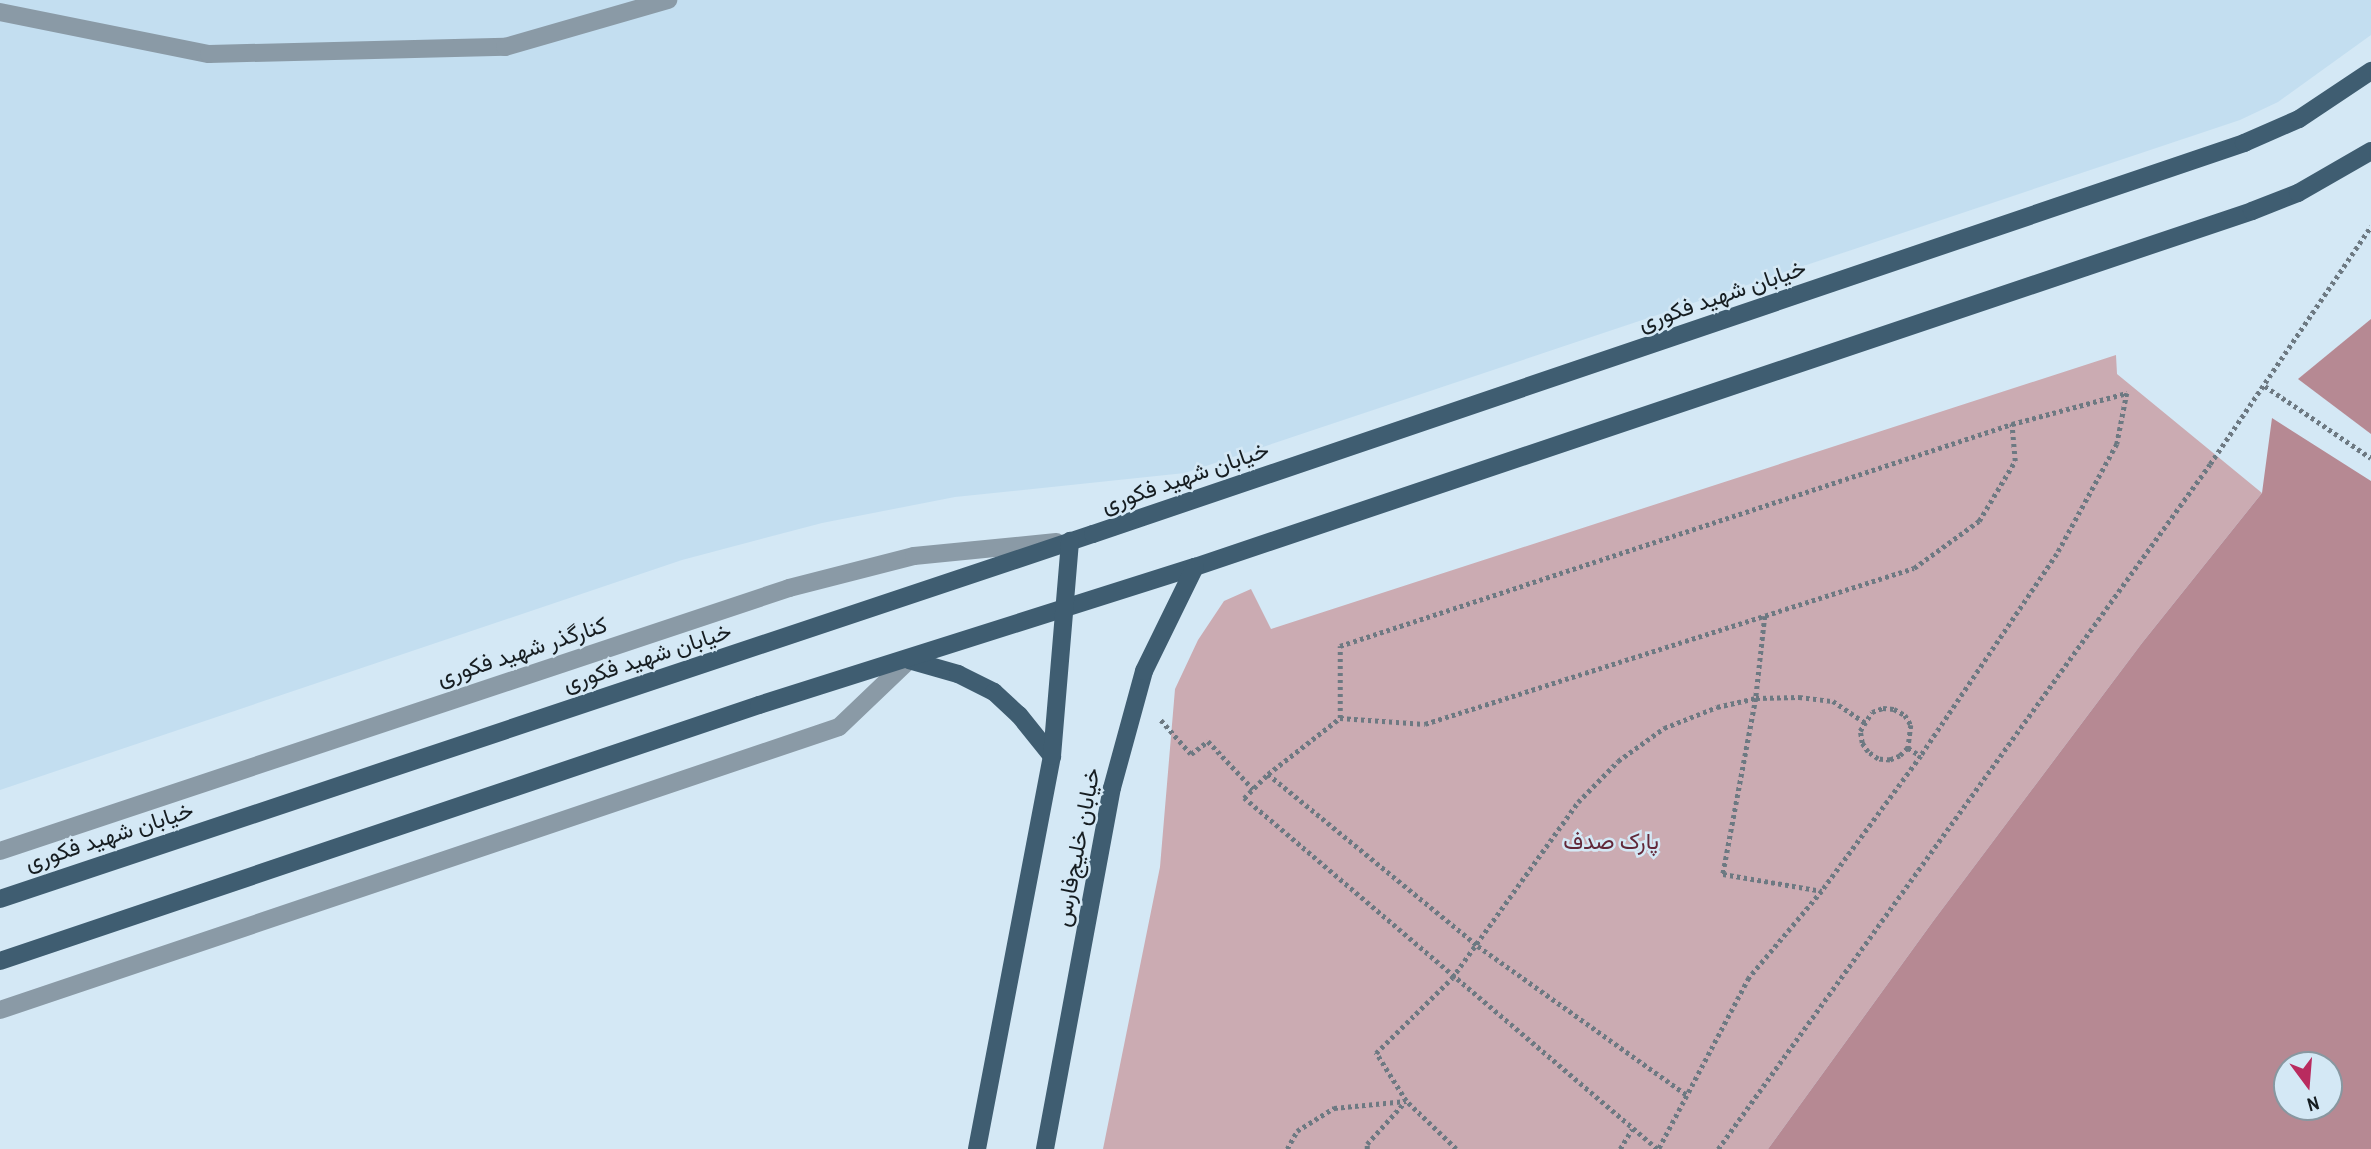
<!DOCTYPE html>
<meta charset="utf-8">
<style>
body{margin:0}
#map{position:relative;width:2371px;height:1149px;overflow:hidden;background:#d4e8f5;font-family:"Archivo Narrow",Vazirmatn,sans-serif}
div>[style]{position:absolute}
.built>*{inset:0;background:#c3def0}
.green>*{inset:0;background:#cbabb2}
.water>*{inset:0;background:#b68993}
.path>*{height:4.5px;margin-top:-2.25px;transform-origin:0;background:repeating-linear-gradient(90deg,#6d7982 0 3.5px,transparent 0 7px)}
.minor>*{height:18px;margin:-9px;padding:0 9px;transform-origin:9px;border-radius:9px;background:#8a9aa6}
.tertiary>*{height:18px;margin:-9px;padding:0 9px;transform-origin:9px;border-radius:9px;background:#8a9aa6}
.primary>*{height:18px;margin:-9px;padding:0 9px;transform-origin:9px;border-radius:9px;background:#3f5d71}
span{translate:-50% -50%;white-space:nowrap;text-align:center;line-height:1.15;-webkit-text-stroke:5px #d4e8f5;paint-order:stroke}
.street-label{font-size:23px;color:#161d21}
.park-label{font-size:23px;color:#622839}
.north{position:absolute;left:2273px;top:1051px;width:70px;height:70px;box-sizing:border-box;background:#d4e8f5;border:2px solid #8897a0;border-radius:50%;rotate:164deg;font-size:19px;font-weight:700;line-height:28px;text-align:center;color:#161d21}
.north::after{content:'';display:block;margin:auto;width:24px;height:32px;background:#b92b5f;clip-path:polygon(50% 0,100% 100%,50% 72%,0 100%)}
</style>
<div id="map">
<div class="built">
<div style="clip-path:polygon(0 0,2371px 0,2371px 35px,2278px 102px,2240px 120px,1185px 473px,955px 497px,822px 523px,682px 560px,0 790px)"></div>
</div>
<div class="green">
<div style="clip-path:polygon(2116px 355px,2117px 374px,2262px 493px,2142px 643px,1934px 920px,1768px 1149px,1103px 1149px,1160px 867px,1175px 689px,1198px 640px,1224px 601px,1251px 589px,1271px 629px)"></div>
</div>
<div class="water">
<div style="clip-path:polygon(2371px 319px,2371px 434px,2298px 379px)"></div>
<div style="clip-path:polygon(evenodd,2272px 418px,2371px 481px,2371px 1149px,1768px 1149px,1934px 920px,2142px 643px,2262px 493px,2272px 418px,2329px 1065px,2329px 1107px,2287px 1107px,2287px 1065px,2329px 1065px)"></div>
</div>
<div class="path">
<div style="left:2265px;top:386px;width:128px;rotate:34.2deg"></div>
<div style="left:1765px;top:616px;width:82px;rotate:96.3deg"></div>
<div style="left:1756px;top:698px;width:179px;rotate:100.6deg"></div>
<div style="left:1723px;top:874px;width:100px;rotate:9.7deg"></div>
<div style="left:1883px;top:708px;width:11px;rotate:5deg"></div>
<div style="left:1894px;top:709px;width:13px;rotate:29deg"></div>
<div style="left:1905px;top:715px;width:12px;rotate:59deg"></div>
<div style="left:1911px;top:725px;width:23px;rotate:97deg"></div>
<div style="left:1908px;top:748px;width:11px;rotate:135deg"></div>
<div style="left:1900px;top:756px;width:11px;rotate:158deg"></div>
<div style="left:1890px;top:760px;width:12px;rotate:-175deg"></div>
<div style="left:1878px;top:759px;width:12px;rotate:-145deg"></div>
<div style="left:1868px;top:752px;width:11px;rotate:-124deg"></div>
<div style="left:1862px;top:743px;width:12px;rotate:-99deg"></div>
<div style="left:1860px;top:731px;width:22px;rotate:-58deg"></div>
<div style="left:1872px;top:712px;width:12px;rotate:-20deg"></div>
<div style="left:1340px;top:718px;width:85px;rotate:4deg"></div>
<div style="left:1425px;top:724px;width:513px;rotate:-17.69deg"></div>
<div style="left:1914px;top:568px;width:80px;rotate:-35.9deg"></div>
<div style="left:1979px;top:521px;width:70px;rotate:-59deg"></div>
<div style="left:2015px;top:461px;width:37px;rotate:-95deg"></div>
<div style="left:1161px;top:720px;width:45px;rotate:48.6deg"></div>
<div style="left:1191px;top:754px;width:21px;rotate:-37deg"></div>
<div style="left:1208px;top:741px;width:66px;rotate:46.8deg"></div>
<div style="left:1908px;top:748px;width:15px;rotate:32deg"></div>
<div style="left:1268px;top:774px;width:271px;rotate:39.3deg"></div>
<div style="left:1478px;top:946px;width:258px;rotate:35.5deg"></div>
<div style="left:1287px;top:1149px;width:21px;rotate:-61deg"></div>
<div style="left:1297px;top:1131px;width:44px;rotate:-31.9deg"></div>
<div style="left:1334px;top:1108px;width:72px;rotate:-5.6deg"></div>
<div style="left:1367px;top:1149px;width:5px;rotate:-90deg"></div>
<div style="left:1367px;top:1144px;width:57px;rotate:-47.9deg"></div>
<div style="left:1456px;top:1149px;width:69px;rotate:-136.2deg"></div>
<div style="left:1406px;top:1101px;width:57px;rotate:-122deg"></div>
<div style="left:1376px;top:1053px;width:107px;rotate:-44.6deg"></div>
<div style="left:1452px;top:978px;width:216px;rotate:-54.4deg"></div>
<div style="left:1578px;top:802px;width:57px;rotate:-45.7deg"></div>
<div style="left:1618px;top:761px;width:57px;rotate:-35.7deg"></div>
<div style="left:1664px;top:728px;width:57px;rotate:-21.6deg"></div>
<div style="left:1717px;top:707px;width:40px;rotate:-13deg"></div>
<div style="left:1756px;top:698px;width:43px;rotate:-1.3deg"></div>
<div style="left:1799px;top:697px;width:34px;rotate:7deg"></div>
<div style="left:1833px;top:701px;width:41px;rotate:34.1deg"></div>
<div style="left:1620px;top:1149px;width:23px;rotate:-59deg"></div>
<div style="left:1657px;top:1149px;width:542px;rotate:-139.64deg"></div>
<div style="left:1244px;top:798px;width:34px;rotate:-45deg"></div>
<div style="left:1268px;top:774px;width:91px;rotate:-37.9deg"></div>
<div style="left:1340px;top:718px;width:72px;rotate:-90deg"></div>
<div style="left:1340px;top:646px;width:708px;rotate:-18.28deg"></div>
<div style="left:2012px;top:424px;width:119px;rotate:-15.1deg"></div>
<div style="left:2127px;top:393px;width:52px;rotate:101.1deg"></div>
<div style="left:2117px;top:444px;width:125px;rotate:118.6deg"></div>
<div style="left:2057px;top:554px;width:244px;rotate:124deg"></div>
<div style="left:1921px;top:756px;width:167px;rotate:126.3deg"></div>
<div style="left:1822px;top:891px;width:114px;rotate:130deg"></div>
<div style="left:1749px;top:978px;width:193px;rotate:117.8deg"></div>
<div style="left:1718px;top:1149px;width:843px;rotate:-54.31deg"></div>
<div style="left:2210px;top:464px;width:287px;rotate:-55.9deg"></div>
</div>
<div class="minor">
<div style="left:0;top:12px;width:213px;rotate:11.4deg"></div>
<div style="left:209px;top:54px;width:296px;rotate:-1.4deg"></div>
<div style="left:505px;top:47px;width:170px;rotate:-16.1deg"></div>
</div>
<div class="tertiary">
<div style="left:0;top:851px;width:832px;rotate:-18.43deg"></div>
<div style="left:789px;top:588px;width:129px;rotate:-14.4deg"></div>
<div style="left:914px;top:556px;width:143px;rotate:-5.6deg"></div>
<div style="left:0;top:1010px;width:885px;rotate:-18.64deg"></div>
<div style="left:839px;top:727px;width:97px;rotate:-43.7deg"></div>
</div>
<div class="primary">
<div style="left:909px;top:660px;width:51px;rotate:15.9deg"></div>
<div style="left:958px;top:674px;width:40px;rotate:26.6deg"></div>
<div style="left:994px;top:692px;width:34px;rotate:43deg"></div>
<div style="left:1019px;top:715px;width:53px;rotate:51.2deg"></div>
<div style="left:0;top:899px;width:1152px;rotate:-18.47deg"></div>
<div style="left:1093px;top:534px;width:1216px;rotate:-18.76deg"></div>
<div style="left:2244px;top:143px;width:60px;rotate:-23.6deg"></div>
<div style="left:2299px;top:119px;width:87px;rotate:-33.7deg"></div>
<div style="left:0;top:961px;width:801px;rotate:-18.64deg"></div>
<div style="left:759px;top:705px;width:457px;rotate:-17.6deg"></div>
<div style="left:1195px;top:567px;width:1115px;rotate:-18.61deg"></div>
<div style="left:2252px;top:211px;width:49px;rotate:-21.4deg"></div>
<div style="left:2298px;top:193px;width:84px;rotate:-29.9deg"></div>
<div style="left:977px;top:1149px;width:400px;rotate:-79.2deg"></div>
<div style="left:1052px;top:756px;width:216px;rotate:-85.2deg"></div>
<div style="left:1045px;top:1149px;width:367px;rotate:-79.5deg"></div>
<div style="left:1112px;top:788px;width:121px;rotate:-74.7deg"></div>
<div style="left:1144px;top:671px;width:116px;rotate:-63.9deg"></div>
</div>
<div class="street-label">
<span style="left:1722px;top:295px;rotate:-19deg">خیابان شهید فکوری</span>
<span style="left:1185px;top:477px;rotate:-19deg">خیابان شهید فکوری</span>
<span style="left:522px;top:651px;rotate:-18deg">کنارگذر شهید فکوری</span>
<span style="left:647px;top:657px;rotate:-18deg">خیابان شهید فکوری</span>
<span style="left:109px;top:836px;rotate:-18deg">خیابان شهید فکوری</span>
<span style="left:1077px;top:847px;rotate:-79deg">خیابان خلیج‌فارس</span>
</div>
<div class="park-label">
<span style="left:1611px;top:841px">پارک صدف</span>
</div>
<div class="north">N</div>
</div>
